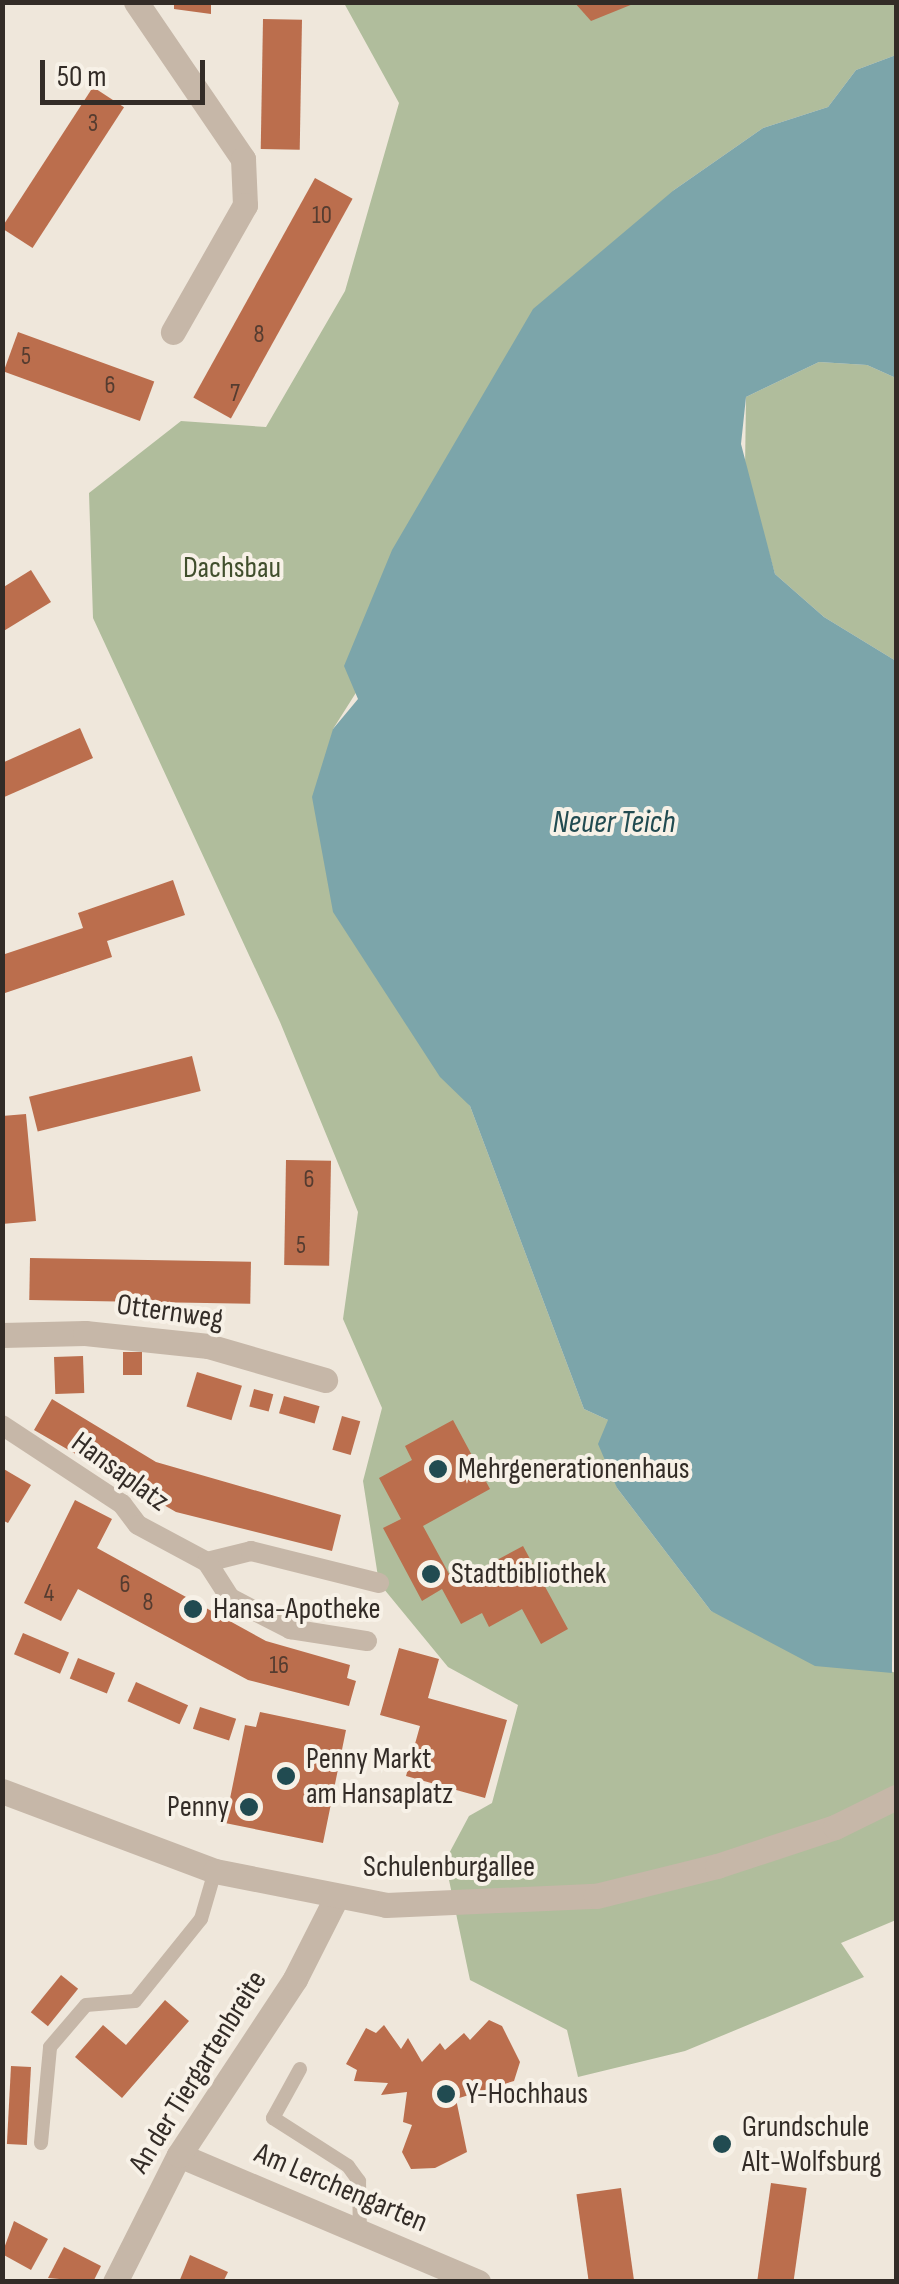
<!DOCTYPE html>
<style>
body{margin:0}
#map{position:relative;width:899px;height:2284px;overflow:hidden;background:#efe7db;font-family:"Sofia Sans Condensed",sans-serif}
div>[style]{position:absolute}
.green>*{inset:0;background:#b0bd9c}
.water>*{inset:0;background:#7ca5aa}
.building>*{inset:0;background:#bb6e4d;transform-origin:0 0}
.service>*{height:14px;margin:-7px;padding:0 7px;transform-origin:7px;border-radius:7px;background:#c6b7a8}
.pedestrian>*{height:20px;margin:-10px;padding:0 10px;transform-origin:10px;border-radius:10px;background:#c6b7a8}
.minor>*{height:25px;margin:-12.5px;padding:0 12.5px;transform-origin:12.5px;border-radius:12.5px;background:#c6b7a8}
.tertiary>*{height:25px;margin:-12.5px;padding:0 12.5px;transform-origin:12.5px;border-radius:12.5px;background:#c6b7a8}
.dots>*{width:28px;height:28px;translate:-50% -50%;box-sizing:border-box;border:5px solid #f7f1e7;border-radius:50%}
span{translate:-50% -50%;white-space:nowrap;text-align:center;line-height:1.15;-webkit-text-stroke:8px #f7f1e7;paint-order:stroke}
.number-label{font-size:25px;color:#553c30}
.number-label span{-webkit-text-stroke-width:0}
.park-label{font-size:30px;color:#414f2d}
.street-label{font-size:30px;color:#332c27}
.poi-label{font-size:30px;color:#332c27}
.left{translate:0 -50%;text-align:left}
.right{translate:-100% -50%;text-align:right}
.water-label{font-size:32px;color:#214b51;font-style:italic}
.frame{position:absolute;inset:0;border:5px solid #332c27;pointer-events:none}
.scale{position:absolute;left:40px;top:60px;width:165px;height:45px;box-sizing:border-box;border:5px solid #332c27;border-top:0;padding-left:12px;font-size:30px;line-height:35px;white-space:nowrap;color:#332c27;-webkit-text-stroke:8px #f7f1e7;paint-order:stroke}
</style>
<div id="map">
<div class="green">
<div style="clip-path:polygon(344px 3px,896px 3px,896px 55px,856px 70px,828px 107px,763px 128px,674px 190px,333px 729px,408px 1027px,470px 1106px,584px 1409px,608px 1420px,617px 1488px,711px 1611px,896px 1673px,896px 1920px,841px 1943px,864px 1977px,685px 2051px,578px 2077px,567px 2030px,470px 1980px,445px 1861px,469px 1816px,492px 1803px,518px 1705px,448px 1667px,379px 1583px,363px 1481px,382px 1408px,343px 1319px,358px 1212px,280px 1022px,93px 618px,89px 493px,181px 421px,266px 427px,345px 291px,399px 103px)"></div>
<div style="clip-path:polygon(819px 362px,867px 365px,896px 378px,896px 661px,824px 617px,775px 574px,745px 470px,746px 397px)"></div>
</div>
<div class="water">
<div style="clip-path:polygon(896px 55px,896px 378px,867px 365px,819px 362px,746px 397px,741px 444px,775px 574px,824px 617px,896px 661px,892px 1673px,815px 1666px,711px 1611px,617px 1488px,598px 1444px,608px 1420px,584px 1409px,470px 1106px,440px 1077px,333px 912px,312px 797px,333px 729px,358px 699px,344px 666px,392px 550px,533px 309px,674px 190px,763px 128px,828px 107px,856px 70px)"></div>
</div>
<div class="building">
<div style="clip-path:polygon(174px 2px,211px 2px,211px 14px,174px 9px)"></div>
<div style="clip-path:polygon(574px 2px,638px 2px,591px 21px)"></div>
<div style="left:263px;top:19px;width:39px;height:130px;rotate:1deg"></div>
<div style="left:93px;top:87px;width:37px;height:168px;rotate:33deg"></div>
<div style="left:315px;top:178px;width:43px;height:251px;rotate:29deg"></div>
<div style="left:18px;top:332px;width:145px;height:42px;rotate:20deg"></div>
<div style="clip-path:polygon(31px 570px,51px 602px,2px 632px,2px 588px)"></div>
<div style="clip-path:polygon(80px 728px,93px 758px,2px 798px,2px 763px)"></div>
<div style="clip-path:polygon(173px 880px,185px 915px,107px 941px,112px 957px,2px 994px,2px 955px,83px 928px,78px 913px)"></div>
<div style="left:192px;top:1056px;width:36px;height:168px;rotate:76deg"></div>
<div style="clip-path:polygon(26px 1114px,36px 1221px,2px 1224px,2px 1116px)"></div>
<div style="left:286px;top:1160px;width:45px;height:105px;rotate:1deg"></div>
<div style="left:30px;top:1258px;width:221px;height:42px;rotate:1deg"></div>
<div style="left:123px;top:1352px;width:19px;height:23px"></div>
<div style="left:83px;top:1356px;width:37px;height:29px;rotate:88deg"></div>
<div style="left:197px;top:1372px;width:47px;height:36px;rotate:17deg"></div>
<div style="left:254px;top:1389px;width:20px;height:18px;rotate:15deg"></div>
<div style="left:284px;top:1396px;width:37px;height:18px;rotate:16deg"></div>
<div style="clip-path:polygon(52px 1399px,156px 1462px,341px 1515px,332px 1551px,176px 1512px,34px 1430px)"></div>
<div style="left:342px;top:1416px;width:19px;height:35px;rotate:16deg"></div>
<div style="clip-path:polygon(453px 1420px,490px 1489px,423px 1526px,454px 1583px,523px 1546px,568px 1629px,541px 1644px,522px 1609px,489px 1627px,482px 1613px,461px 1624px,442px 1589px,422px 1601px,383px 1528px,401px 1519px,379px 1478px,412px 1460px,405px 1446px)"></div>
<div style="clip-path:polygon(2px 1468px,31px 1485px,8px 1523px,2px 1520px)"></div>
<div style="clip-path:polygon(75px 1500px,112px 1519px,97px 1548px,266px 1641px,350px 1665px,347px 1678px,356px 1681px,349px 1706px,248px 1680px,78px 1589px,61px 1621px,24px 1603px)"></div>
<div style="left:23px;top:1633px;width:50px;height:23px;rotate:23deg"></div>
<div style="clip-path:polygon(399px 1648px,439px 1659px,428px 1698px,507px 1720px,485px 1798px,406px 1776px,420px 1726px,380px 1715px)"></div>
<div style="left:78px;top:1658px;width:40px;height:22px;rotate:22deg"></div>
<div style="left:136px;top:1682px;width:57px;height:21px;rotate:24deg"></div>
<div style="left:200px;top:1707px;width:38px;height:23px;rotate:18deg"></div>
<div style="clip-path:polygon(260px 1712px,346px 1730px,323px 1843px,225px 1823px,245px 1725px,256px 1727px)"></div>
<div style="left:61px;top:1975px;width:22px;height:48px;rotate:39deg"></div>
<div style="clip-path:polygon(165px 2000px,189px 2021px,122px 2098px,75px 2057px,103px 2025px,126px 2045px)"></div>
<div style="clip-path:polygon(489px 2020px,502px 2026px,520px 2062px,514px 2081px,456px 2099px,467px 2152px,435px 2168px,411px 2169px,402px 2152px,412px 2125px,403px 2122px,407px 2092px,381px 2095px,388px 2083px,354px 2081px,357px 2070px,346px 2064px,366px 2028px,376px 2033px,384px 2025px,401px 2049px,408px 2038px,422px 2062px,440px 2043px,445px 2050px,464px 2033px,470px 2040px)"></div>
<div style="left:11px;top:2066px;width:20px;height:78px;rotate:3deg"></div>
<div style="left:771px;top:2183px;width:36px;height:100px;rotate:8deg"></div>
<div style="left:621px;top:2188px;width:95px;height:45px;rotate:82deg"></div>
<div style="clip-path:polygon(14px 2221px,48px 2239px,31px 2270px,2px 2254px)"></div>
<div style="clip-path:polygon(64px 2247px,101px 2266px,93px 2282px,48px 2278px)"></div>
<div style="clip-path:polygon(190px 2255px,228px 2272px,223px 2282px,179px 2282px)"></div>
</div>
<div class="service">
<div style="left:300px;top:2069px;width:56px;rotate:118.9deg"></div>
<div style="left:273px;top:2118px;width:89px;rotate:32.6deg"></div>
<div style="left:348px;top:2166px;width:19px;rotate:54deg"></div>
<div style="left:359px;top:2181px;width:51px;rotate:88.9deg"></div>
<div style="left:41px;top:2143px;width:96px;rotate:-84.6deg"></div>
<div style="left:50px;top:2047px;width:55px;rotate:-49.4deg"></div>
<div style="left:86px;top:2005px;width:49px;rotate:-4.7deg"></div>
<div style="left:135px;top:2001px;width:105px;rotate:-51.2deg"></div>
<div style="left:201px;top:1919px;width:50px;rotate:-73.7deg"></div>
</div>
<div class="pedestrian">
<div style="left:2px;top:1425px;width:144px;rotate:33.4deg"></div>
<div style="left:122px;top:1504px;width:26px;rotate:53deg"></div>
<div style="left:138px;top:1525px;width:78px;rotate:28.2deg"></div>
<div style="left:207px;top:1562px;width:45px;rotate:-14deg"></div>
<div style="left:251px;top:1551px;width:132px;rotate:14deg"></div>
<div style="left:207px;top:1562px;width:43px;rotate:57.4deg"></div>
<div style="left:230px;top:1598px;width:68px;rotate:27.3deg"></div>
<div style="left:290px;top:1629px;width:78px;rotate:8.9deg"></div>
</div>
<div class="minor">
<div style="left:136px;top:2px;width:190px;rotate:55.7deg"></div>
<div style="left:243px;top:159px;width:46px;rotate:87.5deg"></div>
<div style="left:245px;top:205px;width:146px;rotate:119.6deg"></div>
<div style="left:2px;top:1335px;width:83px;rotate:-1.4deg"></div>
<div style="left:85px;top:1333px;width:124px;rotate:6deg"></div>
<div style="left:208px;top:1346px;width:122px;rotate:16.2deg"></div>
<div style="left:179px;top:2155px;width:325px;rotate:23deg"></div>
<div style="left:115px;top:2282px;width:142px;rotate:-63.3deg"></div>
<div style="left:179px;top:2155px;width:211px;rotate:-56.6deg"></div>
<div style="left:295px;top:1979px;width:91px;rotate:-63.2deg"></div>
</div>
<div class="tertiary">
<div style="left:2px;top:1791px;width:228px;rotate:20.6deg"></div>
<div style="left:215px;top:1871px;width:174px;rotate:11.2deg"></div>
<div style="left:386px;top:1905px;width:210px;rotate:-2.5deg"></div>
<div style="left:596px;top:1896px;width:125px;rotate:-13.9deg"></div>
<div style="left:717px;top:1866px;width:124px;rotate:-18.3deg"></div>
<div style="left:835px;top:1827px;width:68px;rotate:-26.2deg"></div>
</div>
<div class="dots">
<div style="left:438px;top:1469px;background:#214b51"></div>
<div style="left:431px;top:1574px;background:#214b51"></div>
<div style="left:193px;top:1609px;background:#214b51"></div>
<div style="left:286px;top:1776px;background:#214b51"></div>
<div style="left:249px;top:1807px;background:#214b51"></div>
<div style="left:446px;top:2094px;background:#214b51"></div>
<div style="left:722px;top:2144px;background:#214b51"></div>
</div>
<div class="number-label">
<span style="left:93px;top:124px">3</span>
<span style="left:322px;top:216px">10</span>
<span style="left:259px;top:335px">8</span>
<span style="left:26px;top:357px">5</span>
<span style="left:110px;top:386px">6</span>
<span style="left:235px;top:394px">7</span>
<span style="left:309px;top:1180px">6</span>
<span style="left:301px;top:1246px">5</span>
<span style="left:125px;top:1585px">6</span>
<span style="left:49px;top:1594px">4</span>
<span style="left:148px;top:1603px">8</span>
<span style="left:279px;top:1666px">16</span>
</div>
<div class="park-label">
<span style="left:232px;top:568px">Dachsbau</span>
</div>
<div class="street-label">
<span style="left:170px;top:1312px;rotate:8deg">Otternweg</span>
<span style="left:120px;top:1472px;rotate:36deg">Hansaplatz</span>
<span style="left:449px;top:1867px">Schulenburgallee</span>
<span style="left:198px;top:2072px;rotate:-58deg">An der Tiergartenbreite</span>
<span style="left:341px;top:2188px;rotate:23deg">Am Lerchengarten</span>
</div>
<div class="poi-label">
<span class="left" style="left:458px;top:1469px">Mehrgenerationenhaus</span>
<span class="left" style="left:451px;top:1574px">Stadtbibliothek</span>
<span class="left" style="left:213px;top:1609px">Hansa-Apotheke</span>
<span class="left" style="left:306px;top:1776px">Penny Markt<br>am Hansaplatz</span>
<span class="right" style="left:229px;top:1807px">Penny</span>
<span class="left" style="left:466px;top:2094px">Y-Hochhaus</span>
<span class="left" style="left:742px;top:2144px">Grundschule<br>Alt-Wolfsburg</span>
</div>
<div class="water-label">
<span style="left:614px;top:823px">Neuer Teich</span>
</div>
<div class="frame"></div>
<div class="scale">50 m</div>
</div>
